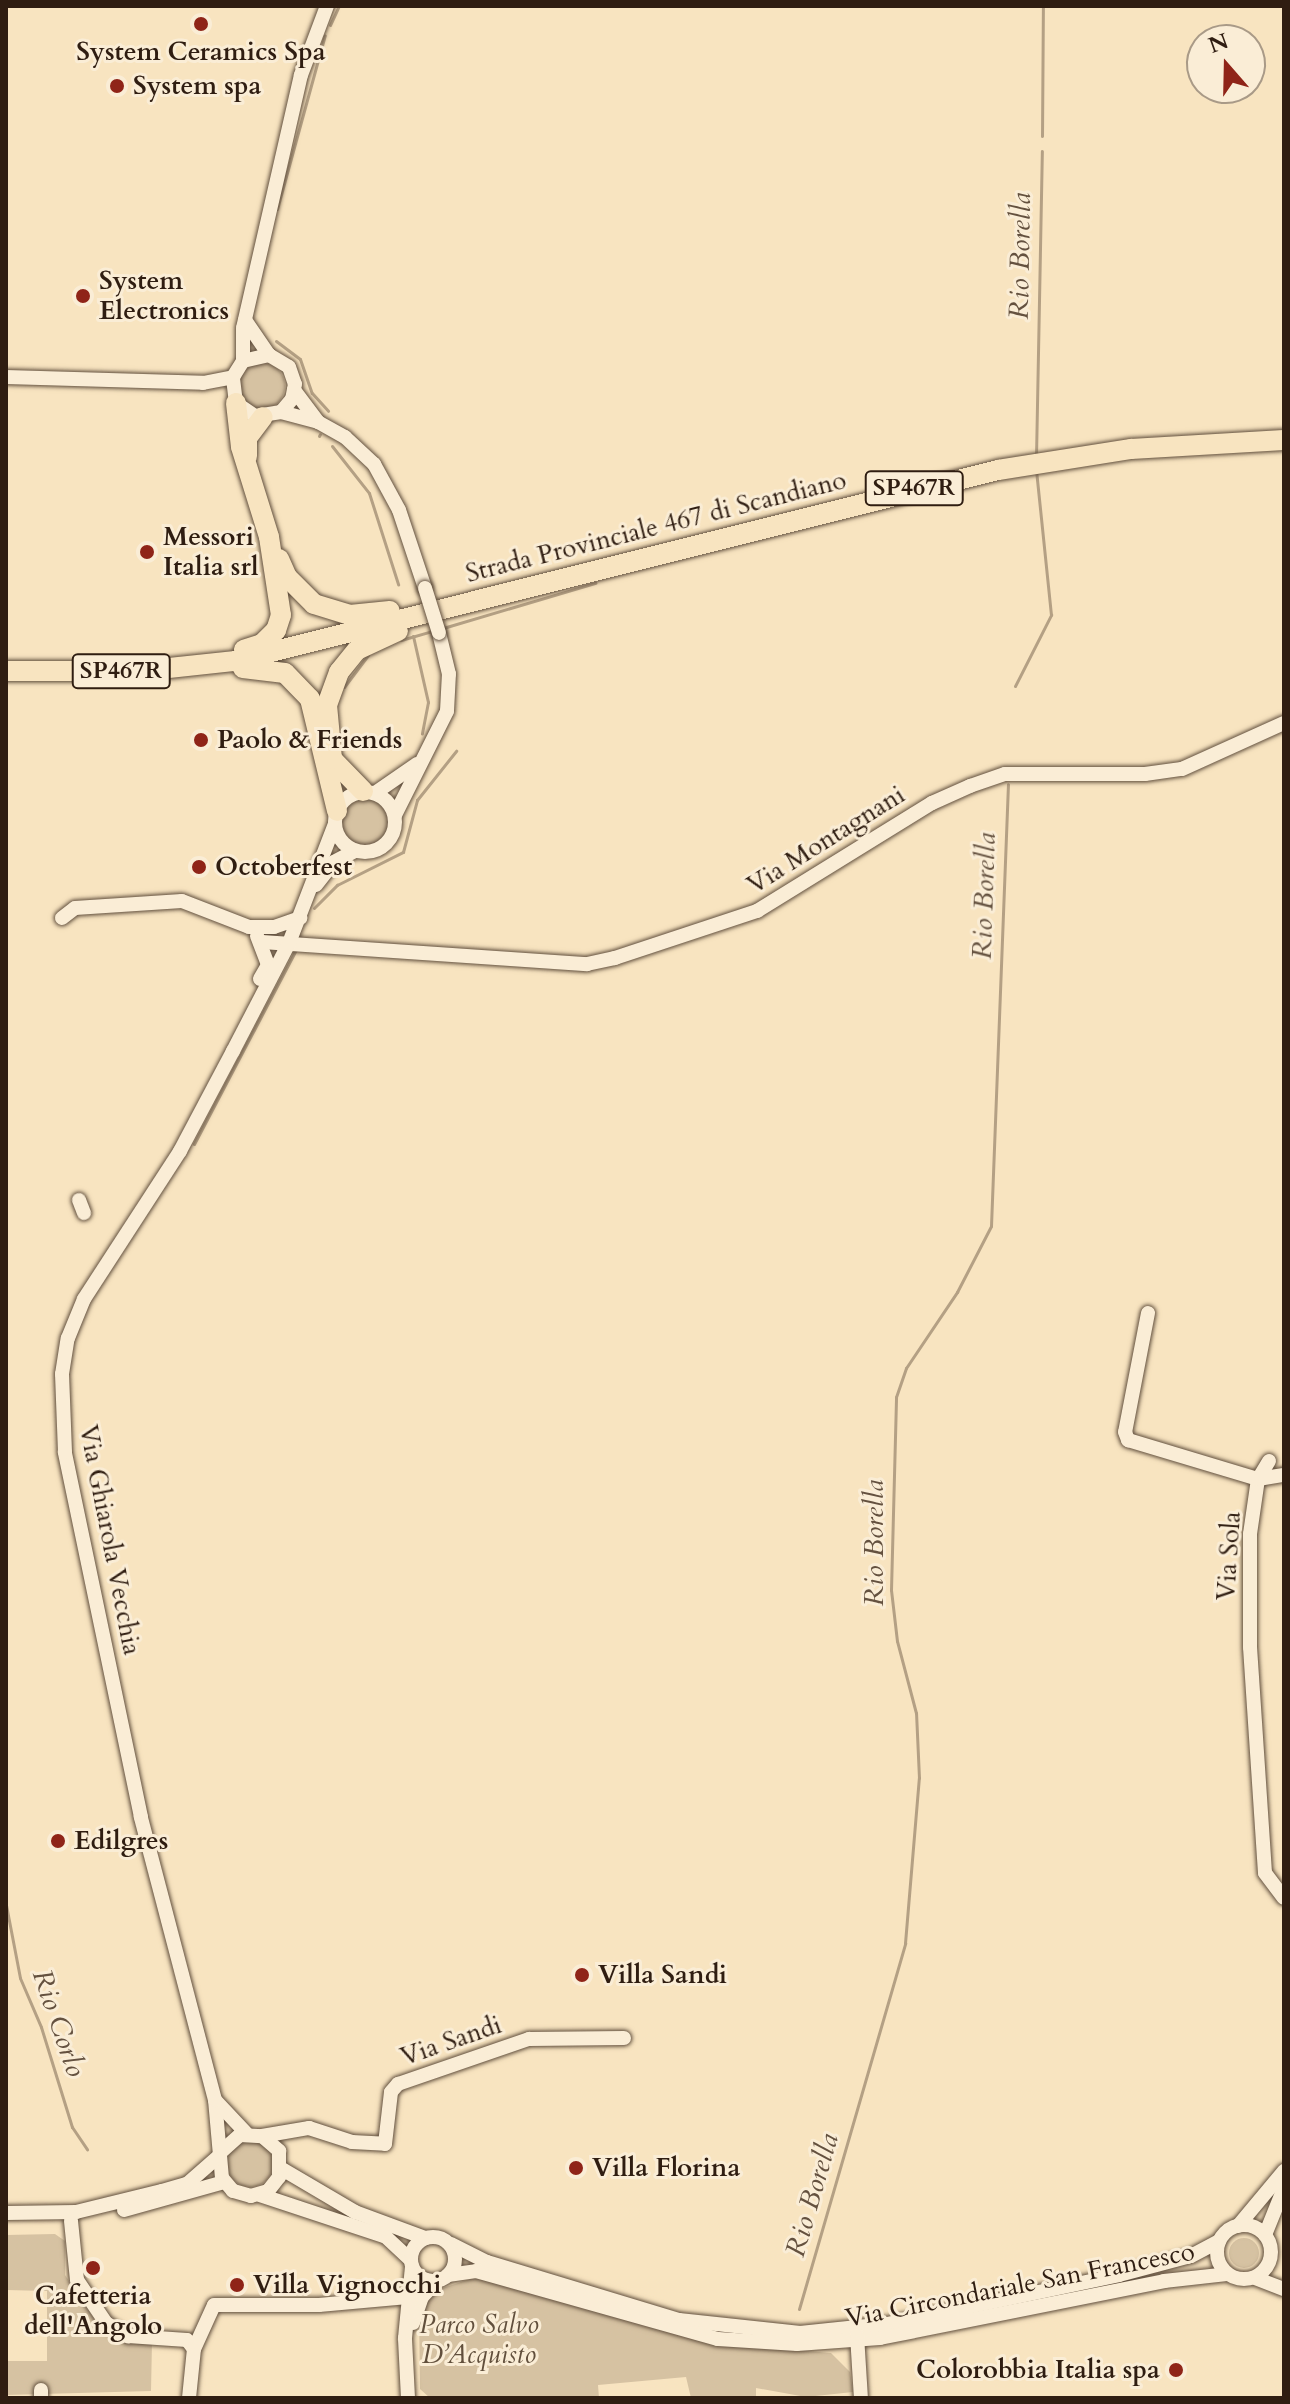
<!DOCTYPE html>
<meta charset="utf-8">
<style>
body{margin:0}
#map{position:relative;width:1290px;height:2404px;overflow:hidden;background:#f8e4c0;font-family:Cardo,serif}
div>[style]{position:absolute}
.green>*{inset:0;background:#d6c2a2}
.round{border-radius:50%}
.stream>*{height:3px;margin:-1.5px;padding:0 1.5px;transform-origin:1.5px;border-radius:1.5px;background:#b4a084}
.roads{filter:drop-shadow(0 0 2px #614f3d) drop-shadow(0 0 2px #614f3d)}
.minor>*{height:14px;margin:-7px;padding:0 7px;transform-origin:7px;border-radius:7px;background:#faedd6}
.minor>.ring{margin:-7px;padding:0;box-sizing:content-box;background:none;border:14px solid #faedd6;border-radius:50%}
.highway>*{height:20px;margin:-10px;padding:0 10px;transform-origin:10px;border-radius:10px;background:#f8e4c0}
.bridges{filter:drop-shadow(0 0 2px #614f3d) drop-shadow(0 0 2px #614f3d)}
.minor-bridge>*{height:14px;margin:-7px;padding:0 7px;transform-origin:7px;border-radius:7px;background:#faedd6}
.dots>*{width:22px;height:22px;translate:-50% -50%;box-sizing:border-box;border:4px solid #faedd6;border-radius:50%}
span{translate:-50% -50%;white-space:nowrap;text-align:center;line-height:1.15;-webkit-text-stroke:6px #faedd6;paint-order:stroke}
.shield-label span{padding:2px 6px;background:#faedd6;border:2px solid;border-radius:6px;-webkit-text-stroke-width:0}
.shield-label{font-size:24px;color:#2f1d11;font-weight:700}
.poi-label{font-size:26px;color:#2f1d11;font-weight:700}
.left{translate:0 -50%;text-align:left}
.right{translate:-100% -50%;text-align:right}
.street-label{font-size:26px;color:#2f1d11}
.park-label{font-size:26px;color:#614f3c;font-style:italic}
.water-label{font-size:28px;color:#64513f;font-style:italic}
.frame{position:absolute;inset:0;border:8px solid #2f1d11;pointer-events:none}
.north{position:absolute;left:1186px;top:24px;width:80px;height:80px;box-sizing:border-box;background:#faedd6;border:2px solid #a99a87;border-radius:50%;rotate:340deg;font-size:22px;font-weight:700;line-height:32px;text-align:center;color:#2f1d11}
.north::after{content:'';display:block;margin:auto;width:28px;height:36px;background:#8f2418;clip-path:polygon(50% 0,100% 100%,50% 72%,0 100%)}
</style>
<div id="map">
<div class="green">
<div class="round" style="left:239px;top:363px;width:46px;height:46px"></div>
<div class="round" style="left:342px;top:799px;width:46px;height:46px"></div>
<div class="round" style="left:227px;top:2141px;width:46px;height:46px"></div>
<div style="clip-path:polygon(55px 2234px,65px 2241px,65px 2275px,94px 2319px,120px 2340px,152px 2342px,151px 2391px,6px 2395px,6px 2361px,47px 2361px,47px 2291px,6px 2290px,6px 2235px)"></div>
<div class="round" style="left:1229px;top:2238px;width:30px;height:30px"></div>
<div style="clip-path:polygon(476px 2277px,709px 2343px,831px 2353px,850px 2372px,853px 2392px,806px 2397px,756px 2388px,756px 2398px,691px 2398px,686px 2377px,598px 2385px,599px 2398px,430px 2398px,420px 2389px,419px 2312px,437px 2290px)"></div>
</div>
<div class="stream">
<div style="left:330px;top:25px;width:21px;rotate:-65deg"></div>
<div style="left:1042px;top:136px;width:130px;rotate:-89.6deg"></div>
<div style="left:277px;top:209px;width:180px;rotate:-74.6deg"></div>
<div style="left:276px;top:341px;width:30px;rotate:37deg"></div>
<div style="left:300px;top:359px;width:36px;rotate:71deg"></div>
<div style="left:312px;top:393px;width:24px;rotate:48deg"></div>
<div style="left:319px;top:436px;width:2px;rotate:-63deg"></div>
<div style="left:332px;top:446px;width:60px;rotate:51.8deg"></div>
<div style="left:369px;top:493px;width:96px;rotate:72.3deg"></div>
<div style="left:1036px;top:457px;width:306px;rotate:-88.9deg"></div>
<div style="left:443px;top:628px;width:159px;rotate:-16.5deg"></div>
<div style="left:413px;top:636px;width:68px;rotate:77.2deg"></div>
<div style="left:428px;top:702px;width:32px;rotate:101deg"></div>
<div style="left:401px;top:640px;width:32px;rotate:-16deg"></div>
<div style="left:1015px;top:686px;width:80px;rotate:-63.1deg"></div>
<div style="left:1051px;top:615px;width:145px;rotate:-95.9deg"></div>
<div style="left:344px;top:687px;width:40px;rotate:-53deg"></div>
<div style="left:314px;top:908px;width:33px;rotate:-45deg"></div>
<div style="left:337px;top:885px;width:74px;rotate:-26.6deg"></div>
<div style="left:403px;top:852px;width:54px;rotate:-74.9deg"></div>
<div style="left:417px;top:800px;width:63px;rotate:-51.5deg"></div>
<div style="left:194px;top:1144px;width:219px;rotate:-62.3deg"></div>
<div style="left:6px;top:1905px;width:74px;rotate:79.1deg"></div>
<div style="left:20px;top:1978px;width:53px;rotate:66.8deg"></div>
<div style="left:41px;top:2027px;width:105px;rotate:72.8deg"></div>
<div style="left:72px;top:2127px;width:27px;rotate:56deg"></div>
<div style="left:799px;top:2309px;width:381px;rotate:-73.8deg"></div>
<div style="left:905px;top:1943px;width:166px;rotate:-85.2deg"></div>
<div style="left:919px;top:1778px;width:65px;rotate:-92.6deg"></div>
<div style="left:916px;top:1713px;width:74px;rotate:-104.8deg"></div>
<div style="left:897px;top:1641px;width:51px;rotate:-96.7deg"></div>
<div style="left:891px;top:1590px;width:193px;rotate:-88.5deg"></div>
<div style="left:896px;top:1397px;width:31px;rotate:-71deg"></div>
<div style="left:906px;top:1368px;width:92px;rotate:-56.1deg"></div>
<div style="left:957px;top:1292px;width:74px;rotate:-62.7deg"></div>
<div style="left:991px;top:1226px;width:442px;rotate:-87.8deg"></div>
</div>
<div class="roads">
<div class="minor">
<div style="left:245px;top:320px;width:42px;rotate:55.6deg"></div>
<div style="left:269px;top:355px;width:23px;rotate:31deg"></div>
<div style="left:289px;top:367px;width:18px;rotate:71deg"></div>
<div style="left:295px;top:384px;width:15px;rotate:101deg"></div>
<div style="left:292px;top:399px;width:17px;rotate:130deg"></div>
<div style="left:281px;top:412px;width:26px;rotate:171deg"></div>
<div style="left:255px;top:416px;width:23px;rotate:-146deg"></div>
<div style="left:236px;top:403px;width:26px;rotate:-97deg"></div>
<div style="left:233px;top:377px;width:19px;rotate:-58deg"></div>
<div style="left:243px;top:361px;width:27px;rotate:-13deg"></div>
<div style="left:243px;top:361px;width:33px;rotate:-90deg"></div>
<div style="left:243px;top:328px;width:260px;rotate:-77.1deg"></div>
<div style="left:301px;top:75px;width:74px;rotate:-69.4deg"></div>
<div style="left:6px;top:377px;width:197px;rotate:1.7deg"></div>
<div style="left:203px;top:383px;width:31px;rotate:-11deg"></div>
<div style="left:294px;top:390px;width:40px;rotate:53deg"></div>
<div style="left:281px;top:412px;width:38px;rotate:15deg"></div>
<div style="left:318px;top:422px;width:31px;rotate:29deg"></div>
<div style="left:345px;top:437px;width:40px;rotate:43deg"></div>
<div style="left:374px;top:464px;width:52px;rotate:61.5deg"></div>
<div style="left:399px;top:510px;width:82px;rotate:71.6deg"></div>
<div class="ring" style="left:335px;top:792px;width:46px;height:46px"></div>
<div style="left:375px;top:793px;width:51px;rotate:-34.6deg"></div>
<div style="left:395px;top:815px;width:116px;rotate:-63.4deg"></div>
<div style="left:447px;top:711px;width:37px;rotate:-87deg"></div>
<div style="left:449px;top:674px;width:42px;rotate:-103.7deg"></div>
<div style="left:316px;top:885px;width:29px;rotate:-52deg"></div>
<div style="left:334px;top:862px;width:24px;rotate:-28deg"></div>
<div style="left:62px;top:918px;width:16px;rotate:-38deg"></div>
<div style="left:75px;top:908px;width:107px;rotate:-3.7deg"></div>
<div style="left:182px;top:901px;width:72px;rotate:21.2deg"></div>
<div style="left:249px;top:927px;width:25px"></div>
<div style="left:274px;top:927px;width:28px;rotate:-19deg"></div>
<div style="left:257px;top:936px;width:31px;rotate:69deg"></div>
<div style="left:268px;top:965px;width:16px;rotate:120deg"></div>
<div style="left:262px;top:942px;width:326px;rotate:3.9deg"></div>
<div style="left:587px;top:964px;width:29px;rotate:-12deg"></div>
<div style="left:615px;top:958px;width:150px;rotate:-18.3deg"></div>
<div style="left:757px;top:911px;width:206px;rotate:-31.7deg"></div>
<div style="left:932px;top:803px;width:42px;rotate:-24.1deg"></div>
<div style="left:970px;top:786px;width:37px;rotate:-19deg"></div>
<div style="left:1005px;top:774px;width:140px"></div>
<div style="left:1145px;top:774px;width:37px;rotate:-8deg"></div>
<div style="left:1182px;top:769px;width:112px;rotate:-24.3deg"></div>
<div style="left:79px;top:1200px;width:14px;rotate:69deg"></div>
<div style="left:1148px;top:1313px;width:121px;rotate:100.9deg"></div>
<div style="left:1125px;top:1432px;width:9px;rotate:69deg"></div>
<div style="left:1128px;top:1440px;width:136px;rotate:16.7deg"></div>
<div style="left:1258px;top:1479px;width:56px;rotate:98.3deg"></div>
<div style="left:1250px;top:1534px;width:113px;rotate:90deg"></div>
<div style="left:1250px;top:1647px;width:226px;rotate:86.2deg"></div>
<div style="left:1265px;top:1873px;width:31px;rotate:53deg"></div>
<div style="left:1269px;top:1461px;width:21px;rotate:121deg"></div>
<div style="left:1258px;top:1479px;width:26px;rotate:-9deg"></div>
<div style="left:215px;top:2100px;width:47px;rotate:46.7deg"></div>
<div style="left:262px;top:2136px;width:48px;rotate:-9.7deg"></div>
<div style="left:309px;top:2128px;width:45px;rotate:18deg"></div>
<div style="left:352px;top:2142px;width:33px;rotate:3deg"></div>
<div style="left:385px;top:2144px;width:52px;rotate:-83.4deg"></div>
<div style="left:391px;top:2092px;width:11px;rotate:-49deg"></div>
<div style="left:398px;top:2084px;width:139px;rotate:-19deg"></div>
<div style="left:529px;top:2039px;width:95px;rotate:-0.6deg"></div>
<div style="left:222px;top:2151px;width:24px;rotate:-42deg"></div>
<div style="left:240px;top:2135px;width:22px;rotate:3deg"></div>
<div style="left:262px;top:2136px;width:23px;rotate:41deg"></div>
<div style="left:279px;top:2151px;width:26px;rotate:90deg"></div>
<div style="left:279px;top:2177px;width:18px;rotate:128deg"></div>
<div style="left:268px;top:2191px;width:18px;rotate:164deg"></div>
<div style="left:251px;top:2196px;width:19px;rotate:-164deg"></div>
<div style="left:233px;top:2191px;width:17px;rotate:-130deg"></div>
<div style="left:222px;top:2178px;width:78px;rotate:-95.1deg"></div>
<div style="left:215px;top:2100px;width:293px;rotate:-104.7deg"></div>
<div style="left:141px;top:1817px;width:373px;rotate:-101.8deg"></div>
<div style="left:65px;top:1452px;width:78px;rotate:-92.2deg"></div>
<div style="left:62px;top:1374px;width:36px;rotate:-81deg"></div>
<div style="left:68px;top:1338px;width:42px;rotate:-67.7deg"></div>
<div style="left:84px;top:1299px;width:176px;rotate:-57deg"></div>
<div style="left:180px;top:1151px;width:113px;rotate:-62.1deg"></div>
<div style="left:233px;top:1051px;width:122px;rotate:-62.6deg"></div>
<div style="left:289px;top:943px;width:128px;rotate:-68.9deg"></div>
<div style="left:282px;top:2169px;width:85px;rotate:30.5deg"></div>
<div style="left:355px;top:2212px;width:75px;rotate:20.4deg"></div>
<div style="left:260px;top:2195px;width:133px;rotate:18.4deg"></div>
<div style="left:386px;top:2237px;width:34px;rotate:43deg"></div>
<div style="left:124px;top:2210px;width:104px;rotate:-15.6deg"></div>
<div style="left:6px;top:2213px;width:70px;rotate:-0.8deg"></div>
<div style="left:76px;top:2212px;width:89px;rotate:-13.7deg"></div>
<div style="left:162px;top:2191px;width:26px;rotate:-16deg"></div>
<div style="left:187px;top:2184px;width:44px;rotate:-41.3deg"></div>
<div style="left:71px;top:2221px;width:59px;rotate:84.2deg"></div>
<div style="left:77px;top:2280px;width:52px;rotate:56deg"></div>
<div style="left:106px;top:2323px;width:26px;rotate:31deg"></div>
<div style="left:128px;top:2336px;width:59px;rotate:3.9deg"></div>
<div style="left:187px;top:2340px;width:11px;rotate:52deg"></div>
<div class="ring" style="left:1217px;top:2225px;width:40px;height:40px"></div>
<div style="left:1238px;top:2226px;width:72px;rotate:-50.1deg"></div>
<div style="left:1265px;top:2235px;width:51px;rotate:-68deg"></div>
<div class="ring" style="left:411px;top:2237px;width:30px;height:30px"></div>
<div style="left:451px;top:2244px;width:40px;rotate:26.6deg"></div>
<div style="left:487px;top:2262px;width:201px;rotate:16.8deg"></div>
<div style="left:679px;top:2320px;width:122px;rotate:6.1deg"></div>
<div style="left:800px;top:2333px;width:87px;rotate:-5.9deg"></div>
<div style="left:887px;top:2324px;width:237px;rotate:-11.9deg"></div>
<div style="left:1119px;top:2275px;width:74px;rotate:-14.8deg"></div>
<div style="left:1191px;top:2256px;width:32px;rotate:-28deg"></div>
<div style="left:448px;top:2275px;width:28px;rotate:-8deg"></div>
<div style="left:476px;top:2271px;width:251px;rotate:15.7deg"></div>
<div style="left:718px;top:2339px;width:79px;rotate:3.6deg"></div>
<div style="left:797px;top:2344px;width:83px;rotate:-4.1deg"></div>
<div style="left:880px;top:2338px;width:290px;rotate:-11.3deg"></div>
<div style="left:1164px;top:2281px;width:63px;rotate:-6.3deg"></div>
<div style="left:1255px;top:2278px;width:31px;rotate:21deg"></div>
<div style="left:413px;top:2323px;width:28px;rotate:-71deg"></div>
<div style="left:422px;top:2297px;width:23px;rotate:-47deg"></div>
<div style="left:857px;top:2335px;width:63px;rotate:86.4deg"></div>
<div style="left:41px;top:2398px;width:8px;rotate:-90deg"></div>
<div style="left:189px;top:2398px;width:49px;rotate:-84.2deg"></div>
<div style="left:194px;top:2349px;width:48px;rotate:-65.6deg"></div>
<div style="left:214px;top:2305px;width:105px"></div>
<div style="left:319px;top:2305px;width:89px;rotate:-5.1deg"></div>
<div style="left:408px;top:2398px;width:60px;rotate:-92.9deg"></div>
<div style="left:405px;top:2338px;width:72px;rotate:-84.4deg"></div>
</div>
<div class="highway">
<div style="left:236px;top:403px;width:44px;rotate:83.5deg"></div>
<div style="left:241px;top:447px;width:94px;rotate:72.7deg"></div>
<div style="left:269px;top:537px;width:79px;rotate:81.3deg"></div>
<div style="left:281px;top:615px;width:16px;rotate:108deg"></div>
<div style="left:276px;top:630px;width:20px;rotate:135deg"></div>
<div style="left:262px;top:644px;width:19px;rotate:162deg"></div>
<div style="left:247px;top:456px;width:18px;rotate:-90deg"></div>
<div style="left:247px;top:438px;width:26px;rotate:-53deg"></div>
<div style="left:279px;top:559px;width:20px;rotate:66deg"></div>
<div style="left:287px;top:577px;width:38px;rotate:45deg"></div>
<div style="left:314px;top:604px;width:38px;rotate:17deg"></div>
<div style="left:350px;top:615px;width:40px;rotate:-5.7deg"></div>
<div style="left:243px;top:668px;width:42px;rotate:6.8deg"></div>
<div style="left:285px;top:673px;width:36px;rotate:46deg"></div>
<div style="left:310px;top:699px;width:115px;rotate:76.4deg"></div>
<div style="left:6px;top:671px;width:135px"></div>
<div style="left:141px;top:671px;width:95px;rotate:-6.1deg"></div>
<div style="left:235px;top:661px;width:787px;rotate:-14.05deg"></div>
<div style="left:998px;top:470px;width:135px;rotate:-9deg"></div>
<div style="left:1131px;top:449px;width:153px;rotate:-3.4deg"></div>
<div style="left:363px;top:791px;width:45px;rotate:-134.1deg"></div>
<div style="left:332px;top:759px;width:54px;rotate:-95.3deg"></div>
<div style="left:327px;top:705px;width:35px;rotate:-70deg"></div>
<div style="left:339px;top:672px;width:28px;rotate:-51deg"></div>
<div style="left:357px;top:650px;width:45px;rotate:-24.9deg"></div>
</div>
</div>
<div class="bridges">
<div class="minor-bridge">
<div style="left:425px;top:588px;width:47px;rotate:72.7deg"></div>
</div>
</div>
<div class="dots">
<div style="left:201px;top:24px;background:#8f2418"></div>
<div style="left:117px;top:86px;background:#8f2418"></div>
<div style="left:83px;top:296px;background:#8f2418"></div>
<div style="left:147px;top:552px;background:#8f2418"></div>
<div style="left:201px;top:740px;background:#8f2418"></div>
<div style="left:199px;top:867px;background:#8f2418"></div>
<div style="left:58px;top:1841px;background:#8f2418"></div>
<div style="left:582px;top:1975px;background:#8f2418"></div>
<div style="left:576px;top:2168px;background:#8f2418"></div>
<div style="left:93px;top:2268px;background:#8f2418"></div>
<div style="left:237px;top:2285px;background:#8f2418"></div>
<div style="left:1176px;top:2370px;background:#8f2418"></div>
</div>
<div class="shield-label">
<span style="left:914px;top:488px">SP467R</span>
<span style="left:121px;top:671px">SP467R</span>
</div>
<div class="poi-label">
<span style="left:201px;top:52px">System Ceramics Spa</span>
<span class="left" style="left:133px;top:86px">System spa</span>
<span class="left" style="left:99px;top:296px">System<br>Electronics</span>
<span class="left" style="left:163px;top:552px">Messori<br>Italia srl</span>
<span class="left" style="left:217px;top:740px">Paolo &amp; Friends</span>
<span class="left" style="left:215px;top:867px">Octoberfest</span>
<span class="left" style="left:74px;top:1841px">Edilgres</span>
<span class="left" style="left:598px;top:1975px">Villa Sandi</span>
<span class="left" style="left:592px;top:2168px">Villa Florina</span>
<span class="left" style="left:253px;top:2285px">Villa Vignocchi</span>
<span style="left:93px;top:2311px">Cafetteria<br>dell'Angolo</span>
<span class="right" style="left:1160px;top:2370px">Colorobbia Italia spa</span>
</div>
<div class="street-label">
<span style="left:656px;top:527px;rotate:-14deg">Strada Provinciale 467 di Scandiano</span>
<span style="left:826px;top:840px;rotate:-32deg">Via Montagnani</span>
<span style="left:110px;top:1540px;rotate:79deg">Via Ghiarola Vecchia</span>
<span style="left:1229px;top:1556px;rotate:-86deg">Via Sola</span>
<span style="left:451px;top:2041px;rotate:-19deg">Via Sandi</span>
<span style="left:1020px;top:2285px;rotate:-11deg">Via Circondariale San Francesco</span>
</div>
<div class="park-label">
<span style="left:479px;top:2340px">Parco Salvo<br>D’Acquisto</span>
</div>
<div class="water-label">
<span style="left:1020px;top:256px;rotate:-89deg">Rio Borella</span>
<span style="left:984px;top:896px;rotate:-88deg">Rio Borella</span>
<span style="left:874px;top:1543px;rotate:-90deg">Rio Borella</span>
<span style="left:59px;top:2023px;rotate:71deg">Rio Corlo</span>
<span style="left:812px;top:2195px;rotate:-74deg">Rio Borella</span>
</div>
<div class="frame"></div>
<div class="north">N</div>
</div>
